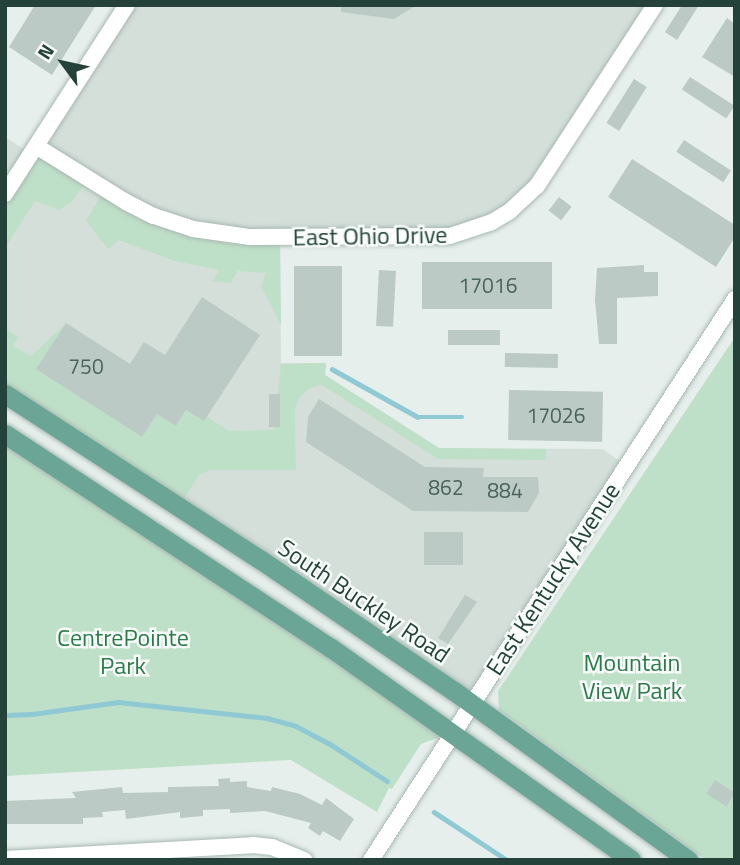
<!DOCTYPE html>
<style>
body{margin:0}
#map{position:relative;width:740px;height:865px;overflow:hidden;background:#e6efeb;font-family:"Titillium Web",sans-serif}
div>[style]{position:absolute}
.built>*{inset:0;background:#d4dfda}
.green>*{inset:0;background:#bfe0c8}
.stream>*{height:4.5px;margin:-2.25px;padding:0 2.25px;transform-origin:2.25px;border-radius:2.25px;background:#8ec9d4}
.building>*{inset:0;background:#bbcac4;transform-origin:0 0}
.roads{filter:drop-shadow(0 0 2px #a8b8b2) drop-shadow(0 0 2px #a8b8b2)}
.minor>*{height:16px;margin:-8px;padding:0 8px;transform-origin:8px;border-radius:8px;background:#fff}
.major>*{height:19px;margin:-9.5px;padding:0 9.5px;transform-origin:9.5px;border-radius:9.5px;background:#6aa596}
span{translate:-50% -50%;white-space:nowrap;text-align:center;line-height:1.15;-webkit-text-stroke:5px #f7fbf9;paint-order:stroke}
.number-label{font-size:21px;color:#4a645c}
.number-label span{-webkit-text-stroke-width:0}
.street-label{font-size:24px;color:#24423a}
.park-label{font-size:24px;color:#2d7a4b}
.frame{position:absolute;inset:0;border:7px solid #24423a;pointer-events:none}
.north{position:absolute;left:28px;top:28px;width:70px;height:70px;-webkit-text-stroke:5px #f7fbf9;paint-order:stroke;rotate:303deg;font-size:19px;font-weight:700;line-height:28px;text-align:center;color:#24423a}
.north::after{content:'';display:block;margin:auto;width:24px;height:32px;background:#24423a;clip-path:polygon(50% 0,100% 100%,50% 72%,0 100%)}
</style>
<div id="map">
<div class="built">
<div style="clip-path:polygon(127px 5px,655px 5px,545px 174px,471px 231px,280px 237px,281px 363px,326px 363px,325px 375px,439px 448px,602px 449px,626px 465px,472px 704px,5px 394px,5px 137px,30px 153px)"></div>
</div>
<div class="green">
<div style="clip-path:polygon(36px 146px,88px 178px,72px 202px,59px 210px,35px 201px,5px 248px,5px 194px)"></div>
<div style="clip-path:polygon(105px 189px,154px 216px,280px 237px,281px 325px,261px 286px,266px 273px,238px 271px,231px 283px,213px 281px,219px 270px,174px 261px,119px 240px,108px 249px,86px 221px)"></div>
<div style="clip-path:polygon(66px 323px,37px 369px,142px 437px,157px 414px,176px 426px,186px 410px,204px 421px,207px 416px,228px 431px,274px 430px,281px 364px,326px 363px,325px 375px,439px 448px,546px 449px,546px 460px,438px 459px,322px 385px,310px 388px,300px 397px,295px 409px,296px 470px,210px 470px,199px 475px,179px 506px,5px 394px,5px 328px,18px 337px,13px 346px,31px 356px)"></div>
<div style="clip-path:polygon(735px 337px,735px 860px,706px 860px,499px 710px,498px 691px)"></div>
<div style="clip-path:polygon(5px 434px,453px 732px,421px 744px,392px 789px,389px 788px,377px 812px,291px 760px,5px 776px)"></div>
</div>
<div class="stream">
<div style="left:332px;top:369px;width:98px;rotate:29.2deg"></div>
<div style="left:418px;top:417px;width:44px"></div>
<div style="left:5px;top:715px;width:27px;rotate:-2deg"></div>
<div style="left:32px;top:714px;width:87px;rotate:-7.9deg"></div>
<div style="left:118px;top:702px;width:150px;rotate:6.1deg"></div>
<div style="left:267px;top:718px;width:30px;rotate:15deg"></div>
<div style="left:296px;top:726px;width:38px;rotate:28deg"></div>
<div style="left:330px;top:744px;width:68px;rotate:33deg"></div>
<div style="left:434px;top:812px;width:87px;rotate:33.3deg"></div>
</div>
<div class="building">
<div style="clip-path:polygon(35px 5px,96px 5px,52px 75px,9px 47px)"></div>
<div style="clip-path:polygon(341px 5px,417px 5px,394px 19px,341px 12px)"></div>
<div style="clip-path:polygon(682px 5px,699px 5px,677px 40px,665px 32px)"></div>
<div style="clip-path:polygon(727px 18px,735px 24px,735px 77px,702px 57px)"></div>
<div style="left:690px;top:77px;width:53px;height:15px;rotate:33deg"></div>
<div style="left:634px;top:79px;width:15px;height:52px;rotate:32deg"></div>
<div style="left:684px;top:140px;width:56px;height:14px;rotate:33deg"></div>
<div style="clip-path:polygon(632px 159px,735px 225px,735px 237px,716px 267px,608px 197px)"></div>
<div style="left:559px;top:197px;width:16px;height:17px;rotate:38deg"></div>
<div style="left:422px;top:262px;width:130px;height:47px"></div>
<div style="clip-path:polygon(644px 265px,644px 272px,658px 272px,658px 296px,617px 298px,617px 344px,599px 344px,595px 300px,597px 268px)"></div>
<div style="left:294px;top:266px;width:48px;height:90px"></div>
<div style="left:379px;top:270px;width:17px;height:56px;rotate:3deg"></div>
<div style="clip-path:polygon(202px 297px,260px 335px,204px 421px,186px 410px,176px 426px,157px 414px,142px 437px,36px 369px,66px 323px,130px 364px,144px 342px,165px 355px)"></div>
<div style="left:448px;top:330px;width:52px;height:15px"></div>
<div style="left:505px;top:353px;width:53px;height:14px;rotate:1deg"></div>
<div style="left:509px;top:390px;width:94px;height:50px;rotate:1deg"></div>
<div style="left:269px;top:394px;width:11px;height:33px"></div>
<div style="clip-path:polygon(319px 399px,425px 467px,484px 468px,483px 477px,538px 477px,539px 493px,528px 512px,413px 511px,306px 442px,308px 417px)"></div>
<div style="left:424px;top:532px;width:39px;height:33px"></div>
<div style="clip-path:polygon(465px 595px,477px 602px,448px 644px,438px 638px)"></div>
<div style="clip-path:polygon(230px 778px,230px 782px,247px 781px,247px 787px,271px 791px,272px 787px,300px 794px,322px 805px,326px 798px,354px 819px,340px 841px,323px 831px,320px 836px,308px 828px,311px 823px,265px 811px,230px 813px,230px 809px,203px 810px,203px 816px,180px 818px,180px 812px,126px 819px,125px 810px,102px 812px,103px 817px,83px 818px,83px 824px,5px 824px,5px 801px,76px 798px,72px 792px,122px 787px,123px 793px,168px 792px,168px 787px,219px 786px,218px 779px)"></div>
<div style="left:715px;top:780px;width:24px;height:16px;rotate:33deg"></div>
</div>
<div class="roads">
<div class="minor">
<div style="left:36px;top:146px;width:106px;rotate:31.9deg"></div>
<div style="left:126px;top:202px;width:31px;rotate:27deg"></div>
<div style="left:154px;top:216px;width:41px;rotate:18.4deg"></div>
<div style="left:193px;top:229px;width:58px;rotate:8deg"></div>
<div style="left:250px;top:237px;width:200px;rotate:-0.3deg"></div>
<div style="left:450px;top:236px;width:44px;rotate:-18.4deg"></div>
<div style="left:492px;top:222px;width:21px;rotate:-31deg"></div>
<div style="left:510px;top:211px;width:37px;rotate:-43deg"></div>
<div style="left:537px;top:186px;width:216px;rotate:-56.9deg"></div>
<div style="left:5px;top:194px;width:225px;rotate:-57.2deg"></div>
<div style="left:5px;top:859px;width:248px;rotate:-3.2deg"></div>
<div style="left:253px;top:845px;width:19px;rotate:6deg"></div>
<div style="left:272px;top:847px;width:35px;rotate:22deg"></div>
<div style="left:371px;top:860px;width:669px;rotate:-57.02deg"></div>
</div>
<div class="major">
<div style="left:5px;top:394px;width:305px;rotate:33deg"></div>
<div style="left:261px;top:560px;width:233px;rotate:34.2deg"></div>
<div style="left:454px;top:691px;width:289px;rotate:35.8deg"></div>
<div style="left:5px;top:434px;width:390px;rotate:33.3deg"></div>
<div style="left:331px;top:648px;width:367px;rotate:35.2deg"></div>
</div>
</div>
<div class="number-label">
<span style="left:488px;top:285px">17016</span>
<span style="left:86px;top:366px">750</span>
<span style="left:556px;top:415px">17026</span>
<span style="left:446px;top:487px">862</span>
<span style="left:505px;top:490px">884</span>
</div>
<div class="street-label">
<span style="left:370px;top:236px;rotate:-1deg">East Ohio Drive</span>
<span style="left:553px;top:579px;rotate:-57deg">East Kentucky Avenue</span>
<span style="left:364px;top:601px;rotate:34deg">South Buckley Road</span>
</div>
<div class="park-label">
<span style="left:123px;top:652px">CentrePointe<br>Park</span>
<span style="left:632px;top:677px">Mountain<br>View Park</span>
</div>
<div class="frame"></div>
<div class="north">N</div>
</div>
